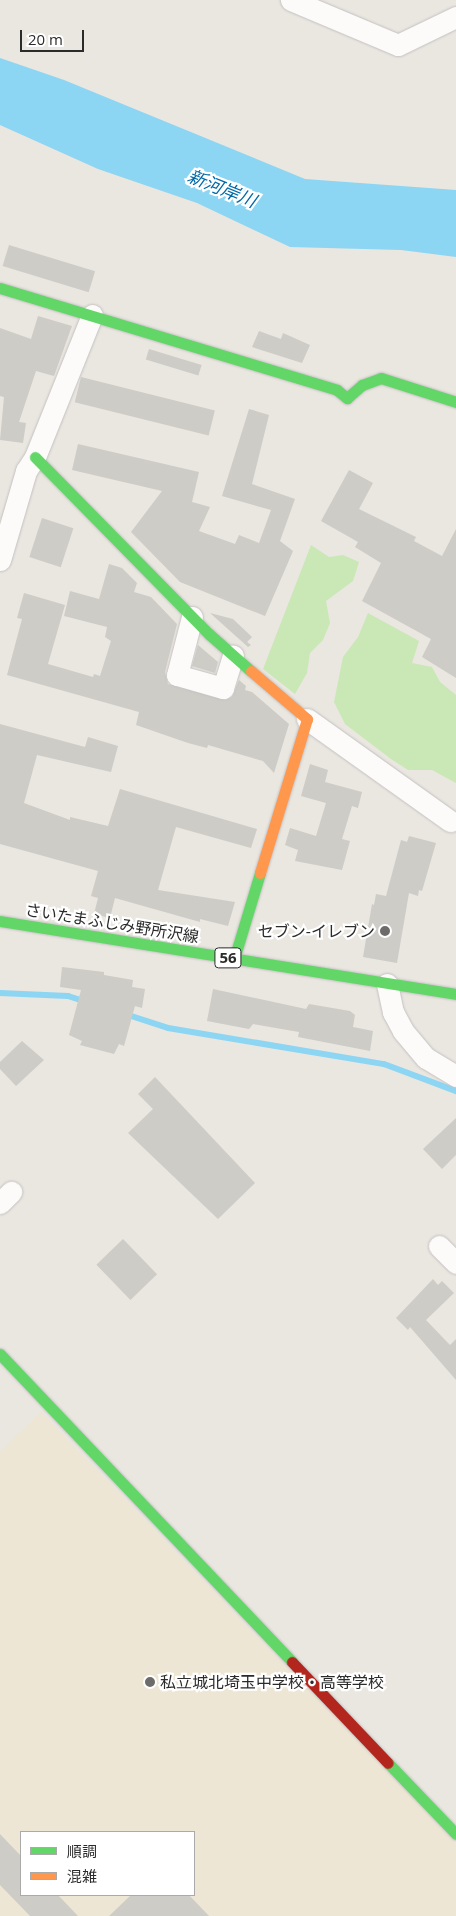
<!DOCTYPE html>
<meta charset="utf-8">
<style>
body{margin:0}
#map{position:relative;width:456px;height:1916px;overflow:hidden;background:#eae6e0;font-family:"Open Sans","Noto Sans JP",sans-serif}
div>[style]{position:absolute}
.education>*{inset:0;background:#eee6d4}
.green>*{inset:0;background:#c9e8b6}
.water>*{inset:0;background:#8cd5f3}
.stream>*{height:6px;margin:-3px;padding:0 3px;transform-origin:3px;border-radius:3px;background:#8cd5f3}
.building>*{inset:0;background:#ceccc7;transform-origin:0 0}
.roads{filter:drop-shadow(0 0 1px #c3c2c2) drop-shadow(0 0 1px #c3c2c2)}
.street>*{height:21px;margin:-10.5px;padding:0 10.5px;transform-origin:10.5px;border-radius:10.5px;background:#fcfbfa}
.fast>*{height:11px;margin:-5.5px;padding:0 5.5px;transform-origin:5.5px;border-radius:5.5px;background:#63d668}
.slow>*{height:11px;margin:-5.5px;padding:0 5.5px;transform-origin:5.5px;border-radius:5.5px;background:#ff974d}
.jam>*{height:11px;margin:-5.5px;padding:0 5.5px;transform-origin:5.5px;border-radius:5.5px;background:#b3261e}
.dots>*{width:14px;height:14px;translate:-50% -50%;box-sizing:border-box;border:2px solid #fff;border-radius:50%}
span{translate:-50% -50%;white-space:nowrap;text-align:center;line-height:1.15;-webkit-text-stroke:4.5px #fff;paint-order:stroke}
.shield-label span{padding:1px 4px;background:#fff;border:1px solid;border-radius:4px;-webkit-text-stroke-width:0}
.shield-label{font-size:15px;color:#2b2b2b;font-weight:700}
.street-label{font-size:16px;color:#2b2b2b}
.poi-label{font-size:16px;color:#2b2b2b}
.right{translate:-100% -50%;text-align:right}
.left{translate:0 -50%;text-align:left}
.water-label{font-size:18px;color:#006aaa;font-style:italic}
.legend{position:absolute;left:20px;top:1831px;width:175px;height:65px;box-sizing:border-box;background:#fff;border:1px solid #aaa;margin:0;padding:6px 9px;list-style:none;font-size:15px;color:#2b2b2b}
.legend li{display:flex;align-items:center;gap:10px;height:25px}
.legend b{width:25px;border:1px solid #aaa}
.scale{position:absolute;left:20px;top:30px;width:64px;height:22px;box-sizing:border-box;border:2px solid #2b2b2b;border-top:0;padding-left:6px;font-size:15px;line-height:18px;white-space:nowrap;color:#2b2b2b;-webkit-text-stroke:4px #fff;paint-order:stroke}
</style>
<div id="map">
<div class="education">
<div style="clip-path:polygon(evenodd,41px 1412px,456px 1843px,456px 1916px,0 1916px,0 1452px,41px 1412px,21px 1832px,194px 1832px,194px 1895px,21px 1895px,21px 1832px)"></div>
</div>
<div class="green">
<div style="clip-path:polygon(311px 545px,329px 557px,343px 555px,359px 562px,353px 581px,326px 601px,330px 623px,323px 640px,310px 653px,307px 673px,295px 694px,263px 669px)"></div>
<div style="clip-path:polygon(368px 613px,419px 641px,412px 663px,432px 667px,440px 682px,456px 695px,456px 783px,432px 770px,408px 770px,391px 759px,345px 724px,334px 702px,343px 657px,358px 637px)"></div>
</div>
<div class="water">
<div style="clip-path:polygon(0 58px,64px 80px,305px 179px,456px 190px,456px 257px,401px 250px,290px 247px,197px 203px,98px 169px,0 125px)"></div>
</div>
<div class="stream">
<div style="left:0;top:993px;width:68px;rotate:2.5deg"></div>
<div style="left:68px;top:996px;width:20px;rotate:18deg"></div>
<div style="left:125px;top:1014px;width:45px;rotate:18deg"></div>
<div style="left:168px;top:1028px;width:219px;rotate:9.5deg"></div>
<div style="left:384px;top:1064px;width:77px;rotate:20.6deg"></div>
</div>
<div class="building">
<div style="left:9px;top:245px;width:90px;height:22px;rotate:17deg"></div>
<div style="clip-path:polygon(38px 316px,72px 326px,54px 376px,36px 371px,19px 422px,26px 423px,23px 443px,0 440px,4px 397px,0 396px,0 328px,31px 339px)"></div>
<div style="clip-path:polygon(259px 331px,281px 339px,283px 333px,310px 345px,302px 363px,252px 347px)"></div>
<div style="left:149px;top:349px;width:55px;height:11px;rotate:17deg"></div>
<div style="left:81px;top:377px;width:138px;height:26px;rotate:14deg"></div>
<div style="clip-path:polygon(249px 409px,269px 415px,252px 484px,295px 499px,280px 541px,293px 551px,265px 616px,180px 582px,131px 532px,162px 491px,72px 470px,78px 444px,199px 472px,192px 502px,210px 507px,199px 531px,235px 544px,239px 535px,259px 543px,271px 510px,222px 496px)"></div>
<div style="clip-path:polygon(349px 470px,373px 483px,359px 509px,416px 537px,414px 541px,442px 556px,456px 529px,456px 678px,422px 657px,431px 639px,362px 601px,381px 563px,355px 547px,358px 542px,321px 521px)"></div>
<div style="left:42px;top:518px;width:33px;height:41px;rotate:18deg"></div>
<div style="clip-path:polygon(109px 564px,122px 568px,137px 583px,134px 592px,151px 597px,177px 624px,165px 672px,168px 684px,225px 700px,232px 697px,239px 680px,246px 686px,245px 690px,252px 692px,289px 724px,274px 773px,263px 761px,208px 745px,207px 748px,188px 743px,136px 725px,139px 712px,7px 675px,22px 619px,17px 618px,24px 593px,65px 605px,48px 664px,93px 677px,94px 674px,100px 676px,111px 641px,105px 637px,107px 627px,64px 616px,70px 591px,99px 599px)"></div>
<div style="clip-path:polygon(210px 613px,233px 619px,252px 637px,247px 642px,251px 645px,248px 647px)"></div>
<div style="clip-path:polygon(198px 645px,218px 662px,215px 673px,192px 666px)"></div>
<div style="clip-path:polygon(0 724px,85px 747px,88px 737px,118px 746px,111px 772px,37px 755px,24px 803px,70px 820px,70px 817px,108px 826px,120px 789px,257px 829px,251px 848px,176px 827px,158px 890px,235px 902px,228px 926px,200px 919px,200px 922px,115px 898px,110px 918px,94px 914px,98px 898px,91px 896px,98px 871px,0 844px)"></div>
<div style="clip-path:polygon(310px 764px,328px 770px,325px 782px,362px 792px,358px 808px,352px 806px,342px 839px,350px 841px,342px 870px,295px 861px,298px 850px,285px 845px,290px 828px,316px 836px,326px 803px,301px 796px)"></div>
<div style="clip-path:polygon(409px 836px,436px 843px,422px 891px,419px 890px,418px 896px,409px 893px,397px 963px,363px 957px,372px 904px,374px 905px,376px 894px,386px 896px,401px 840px,407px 842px)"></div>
<div style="clip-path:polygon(62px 967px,104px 972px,104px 975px,133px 980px,132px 987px,145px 989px,142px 1008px,135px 1006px,124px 1046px,119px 1044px,114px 1054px,80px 1045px,82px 1041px,69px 1035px,81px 990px,60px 987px)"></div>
<div style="clip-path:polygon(213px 989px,306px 1009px,309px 1004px,350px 1011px,355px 1015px,353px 1027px,373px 1031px,370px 1051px,298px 1037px,299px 1032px,253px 1024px,249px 1029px,207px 1021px)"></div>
<div style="clip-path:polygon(22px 1041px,44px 1060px,16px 1086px,0 1069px,0 1062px)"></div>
<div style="clip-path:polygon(155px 1077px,255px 1183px,218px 1219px,128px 1133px,153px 1109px,138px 1094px)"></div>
<div style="clip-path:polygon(456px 1118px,456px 1155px,442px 1169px,423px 1149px)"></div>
<div style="left:123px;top:1239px;width:49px;height:37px;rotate:46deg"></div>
<div style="clip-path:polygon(433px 1279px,438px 1285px,442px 1281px,454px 1293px,426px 1320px,450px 1345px,456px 1339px,456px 1380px,410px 1327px,408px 1330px,396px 1318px)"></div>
<div style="clip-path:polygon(0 1834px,21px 1856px,21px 1895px,58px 1895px,78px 1916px,30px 1916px,0 1885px)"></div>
<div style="clip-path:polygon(131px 1895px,189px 1895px,209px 1916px,109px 1916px)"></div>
</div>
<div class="roads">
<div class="street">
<div style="left:291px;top:0;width:116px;rotate:22.8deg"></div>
<div style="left:398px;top:45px;width:64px;rotate:-25.8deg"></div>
<div style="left:0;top:560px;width:93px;rotate:-73.7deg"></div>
<div style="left:26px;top:471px;width:17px;rotate:-57deg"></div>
<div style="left:35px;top:457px;width:153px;rotate:-68.1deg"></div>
<div style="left:192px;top:617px;width:60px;rotate:104.5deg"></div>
<div style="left:177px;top:675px;width:48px;rotate:15.8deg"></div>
<div style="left:223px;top:688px;width:34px;rotate:-73deg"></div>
<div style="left:307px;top:719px;width:176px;rotate:35.5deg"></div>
<div style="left:387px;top:984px;width:29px;rotate:78deg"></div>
<div style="left:393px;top:1012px;width:21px;rotate:62deg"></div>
<div style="left:403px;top:1031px;width:35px;rotate:50deg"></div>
<div style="left:426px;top:1058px;width:35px;rotate:31deg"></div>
<div style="left:0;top:1203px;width:16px;rotate:-45deg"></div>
<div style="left:439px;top:1246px;width:24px;rotate:45deg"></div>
</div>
<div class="fast">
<div style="left:0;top:288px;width:352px;rotate:16.8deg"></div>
<div style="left:337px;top:390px;width:13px;rotate:39deg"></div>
<div style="left:347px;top:398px;width:20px;rotate:-41deg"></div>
<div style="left:362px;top:385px;width:20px;rotate:-20deg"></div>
<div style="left:381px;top:378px;width:79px;rotate:17.7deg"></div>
<div style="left:35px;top:457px;width:248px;rotate:45.5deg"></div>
<div style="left:209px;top:634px;width:56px;rotate:41.4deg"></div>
<div style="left:0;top:921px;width:462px;rotate:9.1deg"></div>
<div style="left:234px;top:959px;width:90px;rotate:-73.2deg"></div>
<div style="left:0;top:1354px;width:424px;rotate:46.5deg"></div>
<div style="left:388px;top:1763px;width:98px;rotate:46.2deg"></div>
</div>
<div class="slow">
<div style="left:251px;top:671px;width:74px;rotate:40.6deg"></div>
<div style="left:307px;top:719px;width:161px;rotate:107deg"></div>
</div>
<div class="jam">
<div style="left:292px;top:1662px;width:139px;rotate:46.5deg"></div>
</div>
</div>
<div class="dots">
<div style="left:385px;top:931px;background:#6e6c6a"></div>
<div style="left:150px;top:1682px;background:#6e6c6a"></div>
</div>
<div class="shield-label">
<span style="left:228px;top:958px">56</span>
</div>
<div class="street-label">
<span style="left:112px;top:923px;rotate:9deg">さいたまふじみ野所沢線</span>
</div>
<div class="poi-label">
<span class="right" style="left:375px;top:931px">セブン-イレブン</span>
<span class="left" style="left:160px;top:1682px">私立城北埼玉中学校・高等学校</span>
</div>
<div class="water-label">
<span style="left:222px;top:188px;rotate:22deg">新河岸川</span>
</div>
<ul class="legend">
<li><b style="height:6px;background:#63d668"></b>順調</li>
<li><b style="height:6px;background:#ff974d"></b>混雑</li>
</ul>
<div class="scale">20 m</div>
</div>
